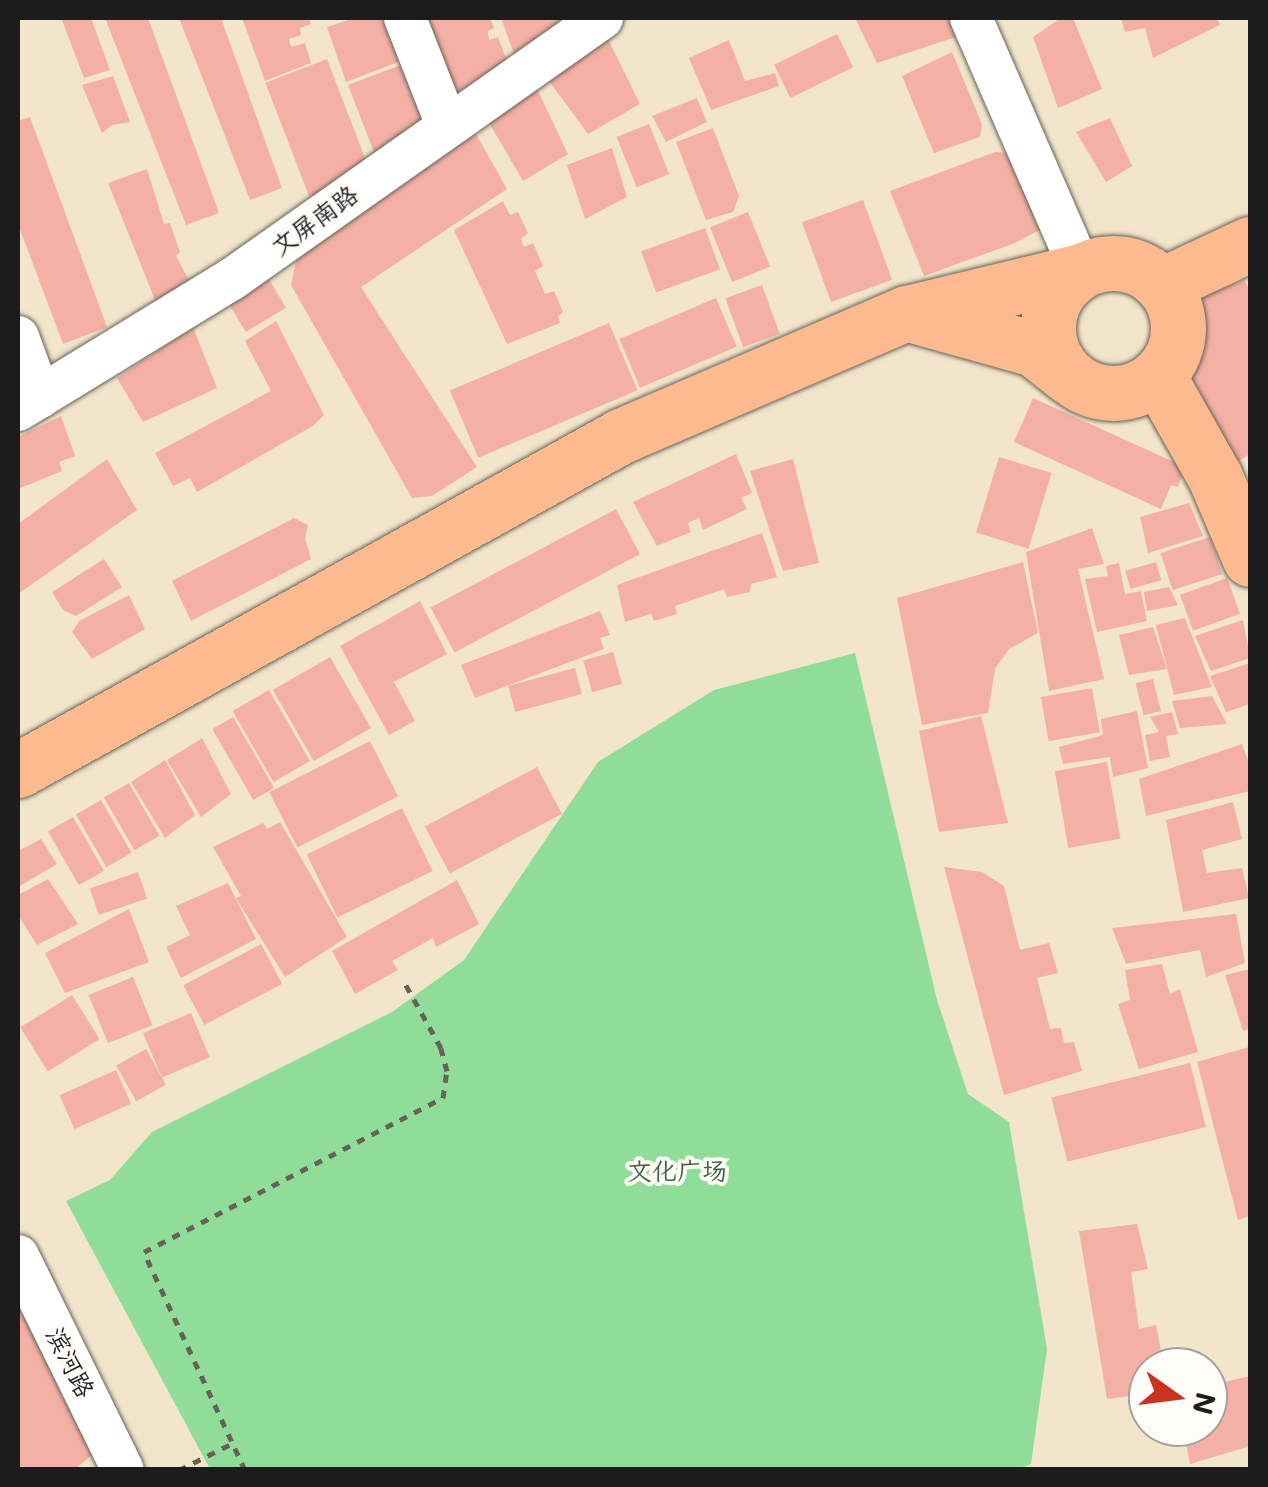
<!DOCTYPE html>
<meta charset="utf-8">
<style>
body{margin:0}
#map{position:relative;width:1268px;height:1487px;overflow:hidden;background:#f2e5cb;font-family:Mali,"LXGW WenKai TC",sans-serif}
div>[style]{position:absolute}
.green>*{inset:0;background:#90dd9a}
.building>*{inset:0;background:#f5b0a5;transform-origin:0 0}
.path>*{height:5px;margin-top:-2.5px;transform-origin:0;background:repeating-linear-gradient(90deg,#676259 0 8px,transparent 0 16px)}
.roads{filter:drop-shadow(0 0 2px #676259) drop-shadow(0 0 2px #676259)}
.minor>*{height:42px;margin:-21px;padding:0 21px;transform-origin:21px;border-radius:21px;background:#fff}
.major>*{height:55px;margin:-27.5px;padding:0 27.5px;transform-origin:27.5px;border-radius:27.5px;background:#fcba8e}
.major>.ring{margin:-27.5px;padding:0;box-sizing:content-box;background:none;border:55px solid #fcba8e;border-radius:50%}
span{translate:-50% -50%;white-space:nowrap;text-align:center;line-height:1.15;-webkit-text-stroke:8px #fdfcf7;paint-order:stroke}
.street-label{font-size:25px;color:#1c1c1c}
.park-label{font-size:25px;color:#456048}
.frame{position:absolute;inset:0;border:20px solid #1c1c1c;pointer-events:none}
.north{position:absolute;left:1128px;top:1347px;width:100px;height:100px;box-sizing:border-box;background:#fdfcf7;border:2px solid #a3a29f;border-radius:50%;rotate:104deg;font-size:28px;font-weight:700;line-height:40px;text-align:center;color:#1c1c1c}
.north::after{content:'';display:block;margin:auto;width:35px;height:45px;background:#c8321e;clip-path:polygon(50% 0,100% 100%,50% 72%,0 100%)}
</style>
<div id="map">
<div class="green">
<div style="clip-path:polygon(855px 653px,937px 1000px,968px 1094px,1009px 1122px,1047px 1349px,1031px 1464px,1015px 1470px,210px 1469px,66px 1201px,110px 1180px,152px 1132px,392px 1012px,464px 960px,598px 762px,714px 690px)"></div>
</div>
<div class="building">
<div style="clip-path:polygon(91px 18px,110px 70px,84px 78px,62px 20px)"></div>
<div style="clip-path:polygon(105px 18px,148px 18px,219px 213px,186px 225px)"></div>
<div style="clip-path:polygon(179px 18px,221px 18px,282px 188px,250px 200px)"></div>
<div style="clip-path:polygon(242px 18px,308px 18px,311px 24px,300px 28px,301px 35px,289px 39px,291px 47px,305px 43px,311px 63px,265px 81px)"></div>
<div style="clip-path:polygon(354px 18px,392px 18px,406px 59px,346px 82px,327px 27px)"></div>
<div style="clip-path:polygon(424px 18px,490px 18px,494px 28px,488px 31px,489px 40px,498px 37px,510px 69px,454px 93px)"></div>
<div style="clip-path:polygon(501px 18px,562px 18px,569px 35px,514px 54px)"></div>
<div style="clip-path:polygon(855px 18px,952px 18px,959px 36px,877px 63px)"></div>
<div style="clip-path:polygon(1061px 18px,1073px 18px,1102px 89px,1058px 108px,1033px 37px)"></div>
<div style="clip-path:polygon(1121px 18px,1217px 18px,1220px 25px,1153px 58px,1145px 28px,1125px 32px)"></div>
<div style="left:837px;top:34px;width:37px;height:70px;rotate:64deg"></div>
<div style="clip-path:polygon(607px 37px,640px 104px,588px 134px,546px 77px)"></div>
<div style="clip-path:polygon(729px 40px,745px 81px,775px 73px,779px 86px,711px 110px,689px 58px)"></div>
<div style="clip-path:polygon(952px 52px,982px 124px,980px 137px,934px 153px,902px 76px)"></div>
<div style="left:327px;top:59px;width:122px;height:66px;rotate:69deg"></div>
<div style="clip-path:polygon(409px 62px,429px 126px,377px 160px,348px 85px)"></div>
<div style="clip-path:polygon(113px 76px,130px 122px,112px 125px,102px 133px,82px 85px)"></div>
<div style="clip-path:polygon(537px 89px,568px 154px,523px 181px,488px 121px)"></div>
<div style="clip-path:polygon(697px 98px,707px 122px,666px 142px,652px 116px)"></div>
<div style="clip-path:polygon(30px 117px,107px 327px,63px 344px,18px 224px,18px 121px)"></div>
<div style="clip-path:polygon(1110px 118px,1132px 166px,1106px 182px,1076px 132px)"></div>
<div style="left:649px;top:124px;width:54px;height:35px;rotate:68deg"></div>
<div style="clip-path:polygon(713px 128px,739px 196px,733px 212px,706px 220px,676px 142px)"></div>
<div style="clip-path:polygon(476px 134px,507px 189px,361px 287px,477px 467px,432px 496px,412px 498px,291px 285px,297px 256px)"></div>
<div style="clip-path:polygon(612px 148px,627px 197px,585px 219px,567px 165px)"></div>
<div style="clip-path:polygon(995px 152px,1009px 153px,1045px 227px,1015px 243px,924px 276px,890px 191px)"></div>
<div style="clip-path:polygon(147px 169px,164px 224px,170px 223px,180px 252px,176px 256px,196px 293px,157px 305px,108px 183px)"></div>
<div style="left:863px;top:200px;width:85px;height:65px;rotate:70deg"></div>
<div style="clip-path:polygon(503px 201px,510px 215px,518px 212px,528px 233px,521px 239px,524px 247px,533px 243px,543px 266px,535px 271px,545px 294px,554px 291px,563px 312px,558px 316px,560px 323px,507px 344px,454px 230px)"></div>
<div style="left:748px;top:212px;width:59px;height:41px;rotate:68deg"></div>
<div style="left:705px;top:228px;width:44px;height:68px;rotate:70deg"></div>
<div style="left:267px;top:276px;width:37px;height:47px;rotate:59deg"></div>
<div style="clip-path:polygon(1245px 281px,1250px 292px,1250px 454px,1228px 467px,1184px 374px,1205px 294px)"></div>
<div style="left:762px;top:285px;width:52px;height:39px;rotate:70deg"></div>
<div style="left:716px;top:298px;width:53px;height:105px;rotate:67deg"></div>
<div style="clip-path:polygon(276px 321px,324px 415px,313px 426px,197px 492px,190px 478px,173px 486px,155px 453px,271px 391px,245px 341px)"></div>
<div style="left:609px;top:323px;width:73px;height:173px;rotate:67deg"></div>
<div style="clip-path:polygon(193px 327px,217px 388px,143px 422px,117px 378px)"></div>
<div style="clip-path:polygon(1033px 398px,1185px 467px,1178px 487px,1171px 485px,1161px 509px,1014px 442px)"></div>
<div style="clip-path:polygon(61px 416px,75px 456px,59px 462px,62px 471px,18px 489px,18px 437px)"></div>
<div style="clip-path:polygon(736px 454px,752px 493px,741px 498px,747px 509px,703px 530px,699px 518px,688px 523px,691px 532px,657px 546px,633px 502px)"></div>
<div style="left:999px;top:457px;width:55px;height:79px;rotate:17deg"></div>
<div style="clip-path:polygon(107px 459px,137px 510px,18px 594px,18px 524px)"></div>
<div style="clip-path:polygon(793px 459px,819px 563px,783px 571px,750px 471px)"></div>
<div style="clip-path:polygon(1189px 503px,1203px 536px,1148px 553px,1140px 517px)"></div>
<div style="left:616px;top:509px;width:51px;height:210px;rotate:62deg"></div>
<div style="clip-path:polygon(294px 518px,308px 525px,305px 538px,311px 559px,191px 621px,172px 581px)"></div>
<div style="clip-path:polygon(1092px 528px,1104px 564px,1078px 569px,1104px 679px,1049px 691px,1026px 552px)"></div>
<div style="clip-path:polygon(762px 533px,777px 577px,751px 584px,750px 592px,727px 597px,724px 589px,675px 606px,677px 614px,654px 621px,651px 614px,625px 622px,617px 585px)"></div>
<div style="left:1210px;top:537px;width:39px;height:52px;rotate:72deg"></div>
<div style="clip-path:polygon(104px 559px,122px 587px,76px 616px,63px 610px,52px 592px)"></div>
<div style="clip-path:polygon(1023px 562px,1038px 633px,1009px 649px,995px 669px,988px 713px,922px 725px,897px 598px)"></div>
<div style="left:1156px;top:562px;width:19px;height:32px;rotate:74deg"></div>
<div style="clip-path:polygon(1119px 563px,1125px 594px,1141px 591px,1147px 621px,1097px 632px,1085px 579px,1108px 576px,1106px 566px)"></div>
<div style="left:1227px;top:578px;width:38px;height:50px;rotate:70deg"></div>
<div style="clip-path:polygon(1169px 587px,1178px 605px,1147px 611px,1144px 592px)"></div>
<div style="clip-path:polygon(129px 595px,145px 629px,92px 659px,72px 632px,79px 621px)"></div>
<div style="clip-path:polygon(420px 601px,447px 654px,394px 682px,415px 721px,389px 735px,340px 646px)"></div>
<div style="clip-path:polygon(600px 611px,610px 635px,600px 638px,604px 649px,475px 698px,461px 665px)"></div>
<div style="clip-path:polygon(1185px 618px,1212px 687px,1174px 695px,1156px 625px)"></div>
<div style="clip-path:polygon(1243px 620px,1250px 658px,1211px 671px,1195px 636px)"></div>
<div style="clip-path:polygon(1153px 627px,1167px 669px,1129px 675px,1119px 635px)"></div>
<div style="left:613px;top:652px;width:33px;height:31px;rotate:74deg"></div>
<div style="left:330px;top:657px;width:82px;height:66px;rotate:60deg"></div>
<div style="clip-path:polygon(1250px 663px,1250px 704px,1226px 712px,1210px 676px)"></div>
<div style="left:575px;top:668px;width:27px;height:69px;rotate:75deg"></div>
<div style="left:1153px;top:679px;width:33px;height:18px;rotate:76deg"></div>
<div style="left:1092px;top:688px;width:45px;height:52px;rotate:80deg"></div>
<div style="left:269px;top:690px;width:82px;height:42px;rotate:60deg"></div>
<div style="clip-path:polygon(1212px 696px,1227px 724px,1180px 728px,1172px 701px)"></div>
<div style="clip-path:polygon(1137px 711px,1148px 768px,1113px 777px,1110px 757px,1063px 764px,1059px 747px,1103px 735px,1101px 719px)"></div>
<div style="clip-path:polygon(1172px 712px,1178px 734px,1166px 736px,1170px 757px,1150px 761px,1145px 735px,1159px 732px,1150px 717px)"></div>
<div style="clip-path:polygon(981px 716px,1008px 823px,939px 832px,919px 731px)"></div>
<div style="left:233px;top:717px;width:82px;height:24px;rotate:60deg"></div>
<div style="clip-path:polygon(202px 738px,231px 794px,201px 817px,167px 760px)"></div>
<div style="left:370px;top:741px;width:62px;height:113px;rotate:63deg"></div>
<div style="clip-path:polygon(1242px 744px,1250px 766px,1250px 791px,1146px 816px,1139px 779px)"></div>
<div style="clip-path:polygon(165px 760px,195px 815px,165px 838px,131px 782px)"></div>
<div style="left:1107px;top:762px;width:78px;height:53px;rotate:80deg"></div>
<div style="left:537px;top:767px;width:53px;height:127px;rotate:62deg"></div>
<div style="left:129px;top:783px;width:61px;height:29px;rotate:60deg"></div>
<div style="left:101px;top:800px;width:61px;height:29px;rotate:60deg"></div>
<div style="clip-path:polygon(1233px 802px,1242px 839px,1202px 850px,1207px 873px,1242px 868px,1249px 898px,1183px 912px,1166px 820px)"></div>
<div style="left:402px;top:808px;width:70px;height:106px;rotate:64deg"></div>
<div style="left:73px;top:817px;width:62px;height:29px;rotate:60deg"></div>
<div style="clip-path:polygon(280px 822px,347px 937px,285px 977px,236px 898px,241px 896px,213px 847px,263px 823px,267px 829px)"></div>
<div style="clip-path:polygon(41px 839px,57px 864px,18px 887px,18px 851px)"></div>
<div style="clip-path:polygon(944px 867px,982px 872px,1004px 886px,1020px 950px,1049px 943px,1058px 973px,1037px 978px,1050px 1029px,1061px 1028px,1064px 1043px,1074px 1042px,1082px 1071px,1004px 1095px)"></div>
<div style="left:138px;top:872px;width:28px;height:51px;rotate:71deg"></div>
<div style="clip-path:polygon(48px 879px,78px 924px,37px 945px,18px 915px,18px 895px)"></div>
<div style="clip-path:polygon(457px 880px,479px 924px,436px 947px,433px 938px,392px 961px,398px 970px,355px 994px,332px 951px)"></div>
<div style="clip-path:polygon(228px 883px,256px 939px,181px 978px,166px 947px,190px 935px,176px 906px)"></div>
<div style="clip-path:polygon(129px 909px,149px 962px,65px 993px,45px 953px)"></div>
<div style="clip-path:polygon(1236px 914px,1245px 963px,1206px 977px,1200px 950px,1126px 964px,1112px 928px)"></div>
<div style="left:261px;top:944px;width:45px;height:88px;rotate:62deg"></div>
<div style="clip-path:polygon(1162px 964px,1170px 994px,1180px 989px,1198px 1052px,1139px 1069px,1118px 1004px,1130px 1000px,1125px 970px)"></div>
<div style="clip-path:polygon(1250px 969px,1250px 1029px,1243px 1031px,1225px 975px)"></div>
<div style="left:133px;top:977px;width:52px;height:48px;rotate:68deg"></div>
<div style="left:72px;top:995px;width:52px;height:61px;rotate:58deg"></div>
<div style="left:191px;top:1013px;width:48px;height:52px;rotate:67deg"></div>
<div style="clip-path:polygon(1249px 1047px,1250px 1216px,1238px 1220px,1197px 1062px)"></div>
<div style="left:146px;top:1049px;width:41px;height:34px;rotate:61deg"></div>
<div style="left:1190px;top:1063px;width:66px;height:143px;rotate:76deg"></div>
<div style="left:116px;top:1070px;width:37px;height:62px;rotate:66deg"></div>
<div style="clip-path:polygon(1137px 1224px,1148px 1269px,1131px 1272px,1139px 1329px,1156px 1325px,1164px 1367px,1148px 1367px,1148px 1394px,1107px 1399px,1079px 1231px)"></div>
<div style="clip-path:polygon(18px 1279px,95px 1442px,92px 1455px,74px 1470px,18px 1470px)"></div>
<div style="clip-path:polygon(1250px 1376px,1250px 1446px,1190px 1464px,1183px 1427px,1208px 1427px,1208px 1386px)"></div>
</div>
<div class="path">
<div style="left:179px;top:1470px;width:60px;rotate:-26.6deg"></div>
<div style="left:245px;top:1470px;width:240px;rotate:-114.9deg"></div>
<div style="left:144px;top:1252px;width:336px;rotate:-27.3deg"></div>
<div style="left:443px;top:1098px;width:27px;rotate:-82deg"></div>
<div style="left:447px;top:1071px;width:24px;rotate:-105deg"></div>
<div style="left:441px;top:1048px;width:80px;rotate:-119.1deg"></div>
</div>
<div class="roads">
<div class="minor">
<div style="left:405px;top:18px;width:115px;rotate:68.6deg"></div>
<div style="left:971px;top:18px;width:276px;rotate:66.5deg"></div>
<div style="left:18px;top:337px;width:64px;rotate:69.9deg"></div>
<div style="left:18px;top:410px;width:251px;rotate:-31.5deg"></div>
<div style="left:232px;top:279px;width:453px;rotate:-35.2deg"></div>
<div style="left:18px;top:1256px;width:238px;rotate:63.9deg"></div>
</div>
<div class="major">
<div class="ring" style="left:1048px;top:263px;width:75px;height:75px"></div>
<div style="left:1162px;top:285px;width:97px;rotate:-25deg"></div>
<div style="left:909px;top:314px;width:130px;rotate:15.6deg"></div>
<div style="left:1034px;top:349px;width:43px;rotate:38.5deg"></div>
<div style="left:1158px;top:376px;width:116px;rotate:60.6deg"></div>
<div style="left:1215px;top:477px;width:89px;rotate:66.9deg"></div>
<div style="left:18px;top:770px;width:689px;rotate:-28.98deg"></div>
<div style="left:621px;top:436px;width:311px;rotate:-23.3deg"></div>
<div style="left:907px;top:313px;width:179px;rotate:-13.6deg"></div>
</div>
</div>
<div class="street-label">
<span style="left:314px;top:220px;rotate:-36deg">文屏南路</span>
<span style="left:71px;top:1362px;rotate:63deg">滨河路</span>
</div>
<div class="park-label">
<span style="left:677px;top:1170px">文化广场</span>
</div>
<div class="frame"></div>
<div class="north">N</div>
</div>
